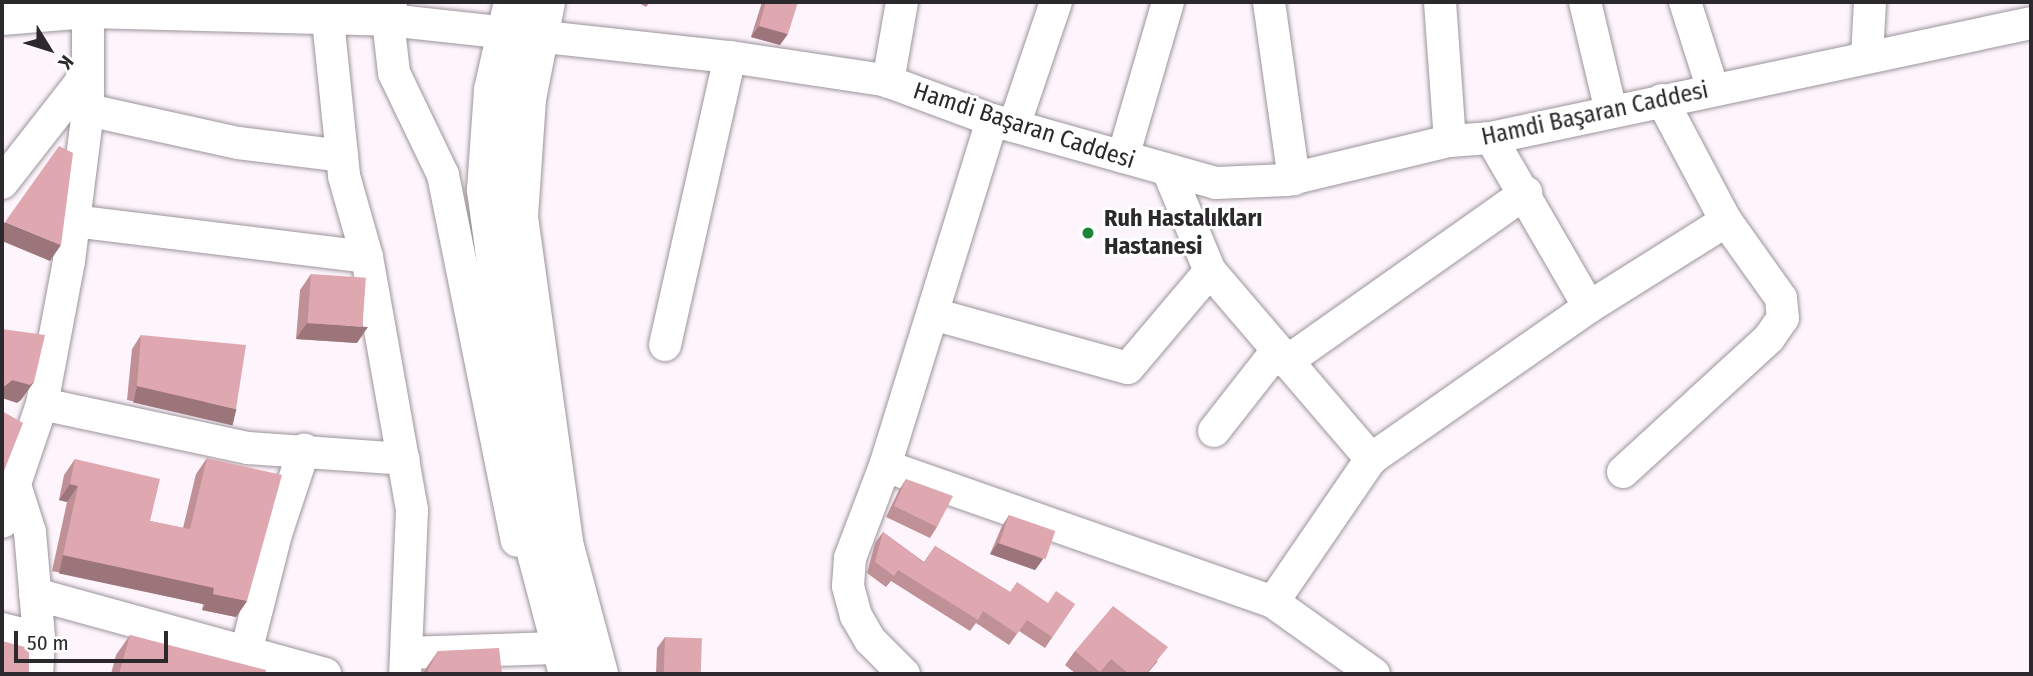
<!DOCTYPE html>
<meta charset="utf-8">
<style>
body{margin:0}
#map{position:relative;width:2033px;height:676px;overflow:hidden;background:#fef5fc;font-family:"Fira Sans Condensed",sans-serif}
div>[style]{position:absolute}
.roads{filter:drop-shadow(0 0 2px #9c949b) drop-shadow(0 0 2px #9c949b)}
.minor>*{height:32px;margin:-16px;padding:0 16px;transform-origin:16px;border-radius:16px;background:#fff}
.major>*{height:38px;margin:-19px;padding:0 19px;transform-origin:19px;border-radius:19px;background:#fff}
.wall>*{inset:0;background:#c09097}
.shaded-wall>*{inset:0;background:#9c757b;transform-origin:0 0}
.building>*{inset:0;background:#dfa7b0;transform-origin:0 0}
.dots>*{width:19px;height:19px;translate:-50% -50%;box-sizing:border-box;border:4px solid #fff;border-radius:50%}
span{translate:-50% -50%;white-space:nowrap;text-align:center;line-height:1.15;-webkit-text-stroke:6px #fff;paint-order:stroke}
.street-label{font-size:24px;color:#2c292c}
.poi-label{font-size:24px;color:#2c292c;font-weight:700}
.left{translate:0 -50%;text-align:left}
.frame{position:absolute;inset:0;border:4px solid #2c292c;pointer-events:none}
.north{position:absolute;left:14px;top:14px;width:70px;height:70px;-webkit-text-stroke:5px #fff;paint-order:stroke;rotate:128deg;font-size:19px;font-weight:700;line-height:28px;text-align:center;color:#2c292c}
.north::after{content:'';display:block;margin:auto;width:24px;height:32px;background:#2c292c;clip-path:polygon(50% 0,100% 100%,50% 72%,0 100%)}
.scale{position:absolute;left:14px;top:631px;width:154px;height:32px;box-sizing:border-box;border:4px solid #2c292c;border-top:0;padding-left:9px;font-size:21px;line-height:24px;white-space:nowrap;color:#2c292c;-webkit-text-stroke:5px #fff;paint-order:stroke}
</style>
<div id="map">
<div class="roads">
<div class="minor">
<div style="left:391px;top:2px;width:18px;rotate:99deg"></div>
<div style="left:388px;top:20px;width:53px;rotate:83.5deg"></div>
<div style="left:394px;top:73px;width:113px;rotate:64.3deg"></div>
<div style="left:443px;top:175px;width:373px;rotate:78.6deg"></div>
<div style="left:1269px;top:2px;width:179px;rotate:82deg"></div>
<div style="left:1440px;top:2px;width:139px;rotate:85.9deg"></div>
<div style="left:1585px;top:2px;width:112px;rotate:76.6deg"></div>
<div style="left:1685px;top:2px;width:92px;rotate:72.3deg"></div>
<div style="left:2px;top:19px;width:86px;rotate:-4.7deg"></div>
<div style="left:88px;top:12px;width:300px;rotate:1.5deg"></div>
<div style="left:388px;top:20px;width:344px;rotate:6.2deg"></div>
<div style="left:730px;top:57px;width:156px;rotate:8.5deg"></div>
<div style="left:884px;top:80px;width:115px;rotate:20.3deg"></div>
<div style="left:992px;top:120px;width:233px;rotate:15.7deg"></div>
<div style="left:1216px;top:183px;width:71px;rotate:-2.4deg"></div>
<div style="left:1287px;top:180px;width:168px;rotate:-13.5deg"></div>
<div style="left:1450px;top:141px;width:41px;rotate:-4.2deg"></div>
<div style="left:1491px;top:138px;width:552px;rotate:-12.02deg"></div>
<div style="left:328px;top:20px;width:157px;rotate:84.1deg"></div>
<div style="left:344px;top:176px;width:84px;rotate:74.1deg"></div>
<div style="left:367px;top:257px;width:257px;rotate:79.9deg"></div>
<div style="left:412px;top:510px;width:164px;rotate:92.4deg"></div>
<div style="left:1867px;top:57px;width:55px;rotate:-86.9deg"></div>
<div style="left:888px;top:82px;width:81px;rotate:-80.1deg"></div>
<div style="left:88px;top:110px;width:154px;rotate:12.4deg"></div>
<div style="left:238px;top:143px;width:105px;rotate:7.1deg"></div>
<div style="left:1014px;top:126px;width:131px;rotate:-71.3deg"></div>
<div style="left:1123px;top:157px;width:161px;rotate:-73.8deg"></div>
<div style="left:1169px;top:173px;width:106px;rotate:67.3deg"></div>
<div style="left:1210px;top:271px;width:248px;rotate:49.4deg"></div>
<div style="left:1371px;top:459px;width:266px;rotate:-34.9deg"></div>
<div style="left:1589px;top:307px;width:195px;rotate:-120.1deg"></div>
<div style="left:2px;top:183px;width:133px;rotate:-52deg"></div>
<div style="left:74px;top:221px;width:295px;rotate:7deg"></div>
<div style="left:1589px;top:307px;width:162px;rotate:-32.1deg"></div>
<div style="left:933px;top:314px;width:202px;rotate:15.5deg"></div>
<div style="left:1128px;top:368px;width:127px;rotate:-49.8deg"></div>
<div style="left:665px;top:345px;width:295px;rotate:-77.3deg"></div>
<div style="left:1286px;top:362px;width:294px;rotate:-35.2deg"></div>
<div style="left:42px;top:404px;width:211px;rotate:12.1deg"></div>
<div style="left:248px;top:448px;width:156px;rotate:4deg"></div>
<div style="left:1214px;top:431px;width:100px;rotate:-51.9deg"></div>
<div style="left:885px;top:466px;width:411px;rotate:19.3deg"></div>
<div style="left:1273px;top:602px;width:124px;rotate:35.5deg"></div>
<div style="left:1623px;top:472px;width:198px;rotate:-42.5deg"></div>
<div style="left:1769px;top:338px;width:24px;rotate:-55deg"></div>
<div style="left:1783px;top:318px;width:20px;rotate:-96deg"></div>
<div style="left:1781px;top:298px;width:95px;rotate:-125.5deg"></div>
<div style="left:1726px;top:221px;width:137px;rotate:-117.9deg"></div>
<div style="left:16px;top:488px;width:46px;rotate:72.3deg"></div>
<div style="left:30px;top:532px;width:106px;rotate:85.1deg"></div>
<div style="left:39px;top:638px;width:36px;rotate:93deg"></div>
<div style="left:2px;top:522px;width:125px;rotate:-71.3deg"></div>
<div style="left:42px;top:404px;width:146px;rotate:-79.3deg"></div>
<div style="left:69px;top:261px;width:152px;rotate:-82.8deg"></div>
<div style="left:88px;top:110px;width:98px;rotate:-90deg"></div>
<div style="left:35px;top:594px;width:301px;rotate:15.4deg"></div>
<div style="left:1273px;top:602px;width:173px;rotate:-55.6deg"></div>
<div style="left:2px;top:629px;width:38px;rotate:14deg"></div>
<div style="left:246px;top:652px;width:122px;rotate:-75.7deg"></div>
<div style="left:276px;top:534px;width:89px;rotate:-71.6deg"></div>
<div style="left:407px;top:653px;width:178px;rotate:-1.9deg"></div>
<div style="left:904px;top:674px;width:48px;rotate:-135deg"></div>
<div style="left:870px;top:640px;width:28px;rotate:-120deg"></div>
<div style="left:856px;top:616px;width:31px;rotate:-105deg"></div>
<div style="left:848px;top:586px;width:28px;rotate:-86deg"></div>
<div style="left:850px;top:558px;width:98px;rotate:-69.2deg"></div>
<div style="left:885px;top:466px;width:362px;rotate:-72.8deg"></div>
</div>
<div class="major">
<div style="left:513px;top:2px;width:90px;rotate:102.8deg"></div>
<div style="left:493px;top:90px;width:100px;rotate:94deg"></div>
<div style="left:486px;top:190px;width:362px;rotate:82.2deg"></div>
<div style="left:535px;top:549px;width:129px;rotate:75.2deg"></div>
<div style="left:546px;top:2px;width:99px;rotate:101.1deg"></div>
<div style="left:527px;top:99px;width:118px;rotate:93.9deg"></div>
<div style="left:519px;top:217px;width:329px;rotate:82.1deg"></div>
<div style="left:564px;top:543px;width:136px;rotate:75deg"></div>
</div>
</div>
<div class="wall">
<div style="clip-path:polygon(637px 2px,650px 2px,646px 7px)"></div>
<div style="clip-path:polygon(762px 2px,798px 2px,780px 45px,751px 37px)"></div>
<div style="clip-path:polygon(311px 274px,357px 343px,296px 339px,300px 290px)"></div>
<div style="clip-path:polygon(141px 335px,226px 423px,127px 400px,132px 349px)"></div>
<div style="clip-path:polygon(207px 458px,247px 601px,236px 617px,202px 610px,203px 604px,52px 571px,67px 502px,59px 500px,64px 475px,75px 459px,150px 521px,183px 528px,196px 474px)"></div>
<div style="clip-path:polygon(906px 479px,937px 527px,930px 538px,886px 517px,899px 490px)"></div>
<div style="clip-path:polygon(1009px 515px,1043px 559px,1035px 570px,990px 554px,1002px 526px)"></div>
<div style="clip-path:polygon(883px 532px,924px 562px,935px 546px,1010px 592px,1048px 603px,1075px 604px,1045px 648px,1019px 631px,1009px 645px,976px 623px,970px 631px,891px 581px,886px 587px,867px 573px,875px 543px)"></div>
<div style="clip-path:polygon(130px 635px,265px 674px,111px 674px,116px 655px)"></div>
<div style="clip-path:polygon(665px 637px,701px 674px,656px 674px,657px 648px)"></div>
<div style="clip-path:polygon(438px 651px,502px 674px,422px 674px)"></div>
<div style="clip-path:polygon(1075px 651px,1158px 661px,1147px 674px,1102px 674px,1101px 673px,1100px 674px,1076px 674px,1065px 665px)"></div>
</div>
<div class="shaded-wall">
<div style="clip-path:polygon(759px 26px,788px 34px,780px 45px,751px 37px)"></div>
<div style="clip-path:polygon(5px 222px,61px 245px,50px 261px,2px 241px,2px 226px)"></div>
<div style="clip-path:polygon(307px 323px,368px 327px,357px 343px,296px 339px)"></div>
<div style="clip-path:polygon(12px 380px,34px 382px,21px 400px,17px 403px,2px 398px,2px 388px)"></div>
<div style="left:137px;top:386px;width:102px;height:17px;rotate:13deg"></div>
<div style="clip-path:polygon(70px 484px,78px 486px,67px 502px,59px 500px)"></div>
<div style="clip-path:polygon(998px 543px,1043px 559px,1035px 570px,990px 554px)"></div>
<div style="left:63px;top:555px;width:155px;height:19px;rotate:12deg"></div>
<div style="clip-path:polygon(213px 594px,247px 601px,236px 617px,202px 610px)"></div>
</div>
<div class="building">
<div style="clip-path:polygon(766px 2px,798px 2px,788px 34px,759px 26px)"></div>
<div style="clip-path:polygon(59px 146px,73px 153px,61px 245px,5px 222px)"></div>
<div style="left:311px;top:274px;width:55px;height:49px;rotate:4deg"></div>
<div style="clip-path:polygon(2px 329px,45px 335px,34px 382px,30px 385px,12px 380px,2px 388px)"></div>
<div style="clip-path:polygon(141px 335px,246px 345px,236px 409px,137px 386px)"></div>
<div style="clip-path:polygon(2px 411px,23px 423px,2px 476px)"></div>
<div style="clip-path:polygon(207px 458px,282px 475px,247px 601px,213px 594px,214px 588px,63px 555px,78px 486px,70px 484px,75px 459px,160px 479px,150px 521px,190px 529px)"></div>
<div style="clip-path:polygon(906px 479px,953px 496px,937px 527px,894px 506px)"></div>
<div style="left:1009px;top:515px;width:49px;height:30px;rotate:19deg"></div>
<div style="clip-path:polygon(883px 532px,924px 563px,935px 546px,1010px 592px,1017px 582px,1048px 603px,1056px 591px,1075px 604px,1052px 637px,1027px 620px,1017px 634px,983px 611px,978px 620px,898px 570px,894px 576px,875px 562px)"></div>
<div style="clip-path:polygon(1113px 606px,1168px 647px,1146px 674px,1129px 674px,1111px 659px,1100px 672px,1075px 651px)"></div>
<div style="clip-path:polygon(130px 635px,266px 670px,265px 674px,119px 674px)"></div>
<div style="left:665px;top:637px;width:37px;height:37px;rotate:2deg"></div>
<div style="clip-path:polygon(2px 641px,29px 648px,29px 674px,2px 674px)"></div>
<div style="clip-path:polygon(499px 648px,502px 674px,429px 674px,428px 670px,438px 651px)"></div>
</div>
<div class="dots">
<div style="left:1088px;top:233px;background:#1e8438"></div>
</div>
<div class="street-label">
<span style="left:1595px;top:114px;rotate:-12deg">Hamdi Başaran Caddesi</span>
<span style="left:1024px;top:126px;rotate:18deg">Hamdi Başaran Caddesi</span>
</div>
<div class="poi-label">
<span class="left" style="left:1104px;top:233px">Ruh Hastalıkları<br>Hastanesi</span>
</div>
<div class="frame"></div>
<div class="north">K</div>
<div class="scale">50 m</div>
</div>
